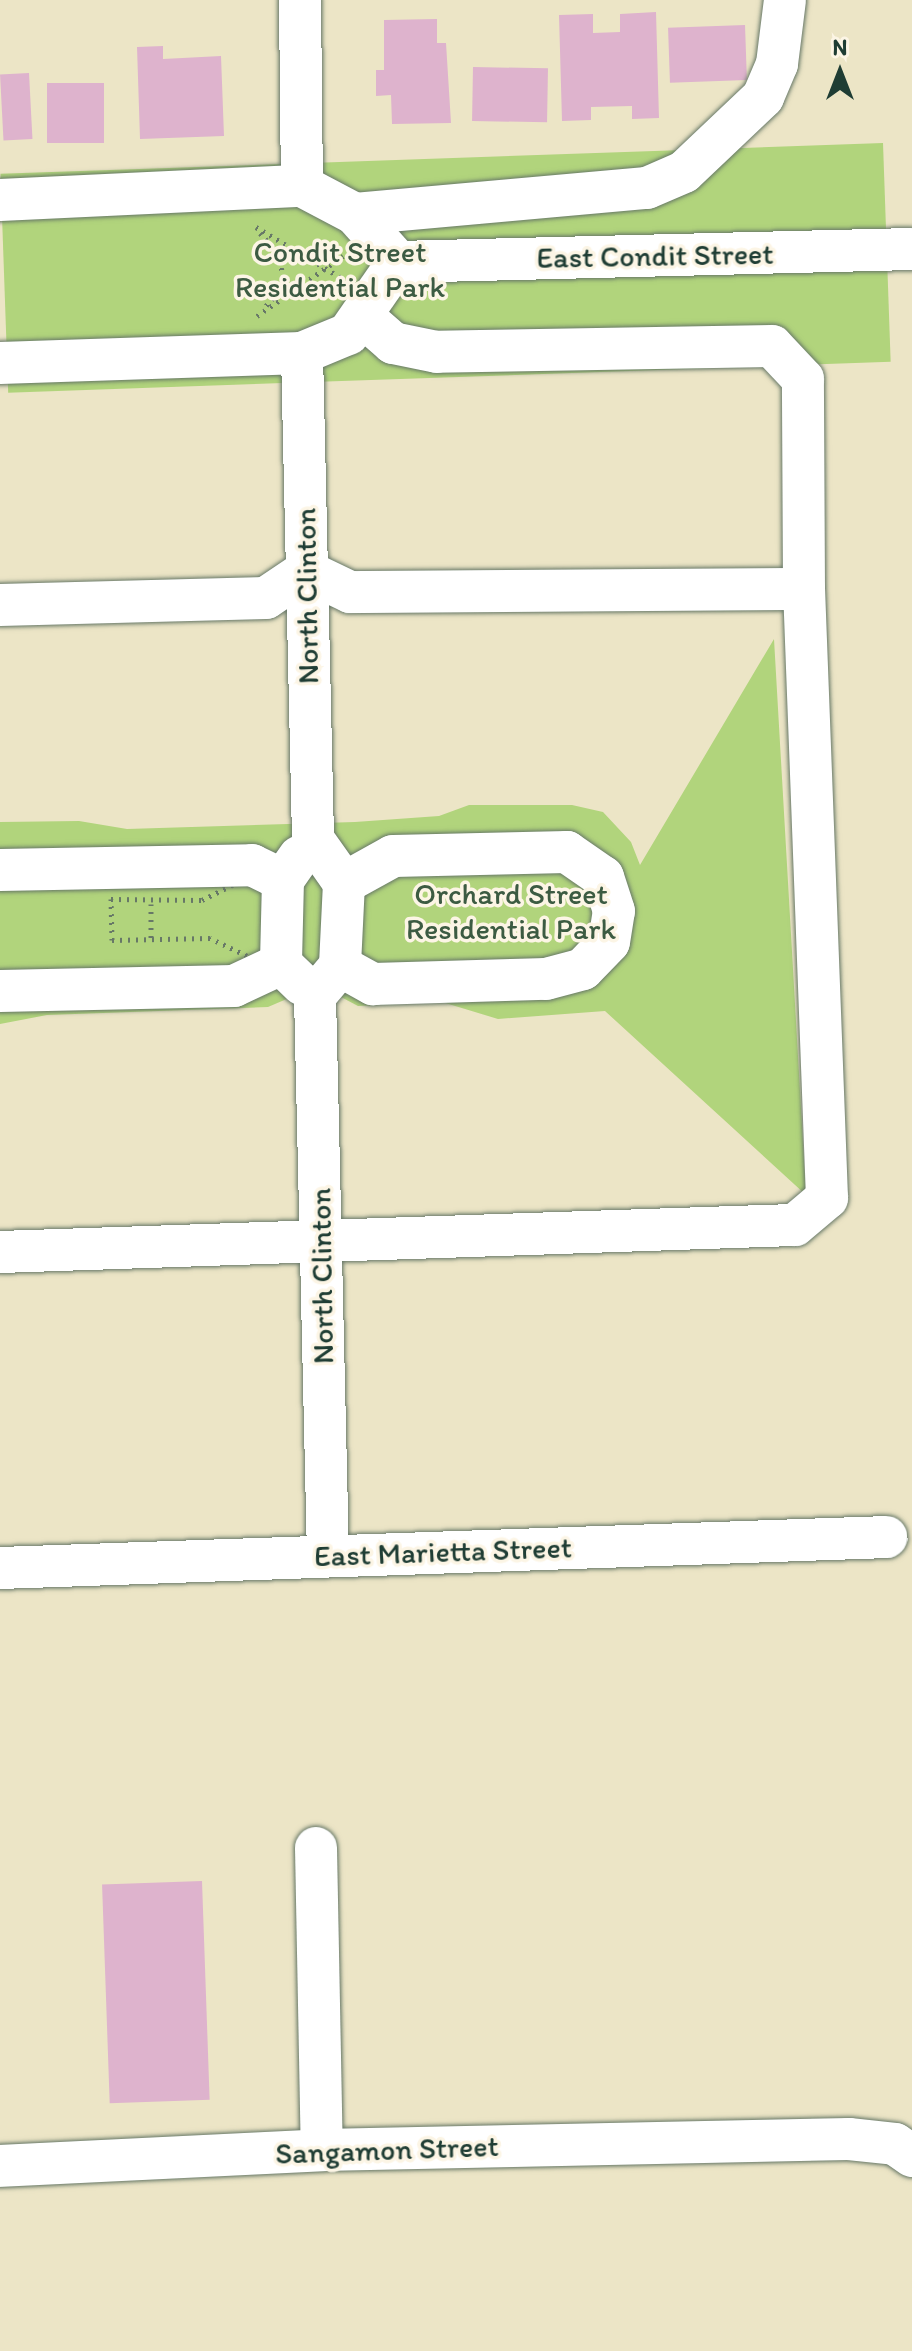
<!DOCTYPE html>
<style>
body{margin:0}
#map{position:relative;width:912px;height:2351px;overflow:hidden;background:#ece5c6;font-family:Itim,sans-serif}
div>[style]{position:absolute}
.green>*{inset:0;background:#b1d47c;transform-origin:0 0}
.building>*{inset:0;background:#deb3cd;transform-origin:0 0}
.path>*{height:5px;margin-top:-2.5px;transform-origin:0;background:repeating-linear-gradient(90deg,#677867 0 2px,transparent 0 8px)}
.roads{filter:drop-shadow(0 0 2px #677867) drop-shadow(0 0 2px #677867)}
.minor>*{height:42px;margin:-21px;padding:0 21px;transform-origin:21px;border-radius:21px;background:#fff}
span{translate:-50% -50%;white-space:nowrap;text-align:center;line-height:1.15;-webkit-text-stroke:7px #fcf5e5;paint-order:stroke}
.park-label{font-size:30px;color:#3c5b42}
.street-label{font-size:30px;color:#1f3d34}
.north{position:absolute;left:800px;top:32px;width:80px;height:80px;-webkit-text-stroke:6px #fcf5e5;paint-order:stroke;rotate:0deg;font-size:22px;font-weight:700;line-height:32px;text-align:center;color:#1f3d34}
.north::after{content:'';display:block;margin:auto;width:28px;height:36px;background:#1f3d34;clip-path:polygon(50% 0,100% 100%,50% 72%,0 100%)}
</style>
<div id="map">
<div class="green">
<div style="left:883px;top:143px;width:219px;height:883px;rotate:88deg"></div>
<div style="clip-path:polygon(774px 639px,806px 1195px,605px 1011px,498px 1019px,442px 1002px,358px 1006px,341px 997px,289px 998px,268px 1007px,47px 1015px,0 1024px,0 822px,79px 821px,127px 829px,355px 822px,439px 816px,469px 805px,572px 805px,603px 812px,631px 842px,640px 865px)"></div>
</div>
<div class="building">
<div style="clip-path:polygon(656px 12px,659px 118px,632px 119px,632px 106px,591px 107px,591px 120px,562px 121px,559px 15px,593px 14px,593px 33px,620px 32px,620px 14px)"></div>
<div style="clip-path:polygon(437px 19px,437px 43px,446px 43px,451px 123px,392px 124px,391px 95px,376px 96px,376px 70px,384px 70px,384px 20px)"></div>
<div style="left:745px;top:25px;width:55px;height:77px;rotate:88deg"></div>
<div style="clip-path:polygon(163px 46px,163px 59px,221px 56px,224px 136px,140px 139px,137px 47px)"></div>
<div style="left:473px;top:67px;width:75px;height:54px;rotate:1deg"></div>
<div style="left:29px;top:73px;width:66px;height:29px;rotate:87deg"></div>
<div style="left:47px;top:83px;width:57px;height:60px"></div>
<div style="left:202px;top:1881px;width:219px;height:100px;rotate:88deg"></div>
</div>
<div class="path">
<div style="left:256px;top:227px;width:98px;rotate:30.8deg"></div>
<div style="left:260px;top:233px;width:26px;rotate:47deg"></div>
<div style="left:278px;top:252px;width:25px;rotate:78deg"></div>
<div style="left:283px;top:276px;width:17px;rotate:107deg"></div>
<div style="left:278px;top:292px;width:23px;rotate:131deg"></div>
<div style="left:257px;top:316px;width:105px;rotate:-34.9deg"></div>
<div style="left:252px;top:875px;width:18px;rotate:43deg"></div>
<div style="left:265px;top:887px;width:64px;rotate:90deg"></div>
<div style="left:265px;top:951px;width:14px;rotate:144deg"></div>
<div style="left:254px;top:959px;width:49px;rotate:-154.5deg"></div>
<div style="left:210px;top:938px;width:98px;rotate:178.8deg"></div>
<div style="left:112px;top:940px;width:41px;rotate:-91.4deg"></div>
<div style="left:111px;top:899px;width:91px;rotate:0.6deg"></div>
<div style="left:202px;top:900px;width:56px;rotate:-26.6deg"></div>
<div style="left:151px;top:904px;width:35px;rotate:90deg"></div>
</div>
<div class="roads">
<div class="minor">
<div style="left:300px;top:0;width:186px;rotate:89.4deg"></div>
<div style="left:0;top:200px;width:302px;rotate:-2.7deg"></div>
<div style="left:302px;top:186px;width:60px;rotate:27.8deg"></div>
<div style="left:355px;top:214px;width:64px;rotate:48.1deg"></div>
<div style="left:398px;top:262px;width:514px;rotate:-1.45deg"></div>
<div style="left:355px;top:214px;width:293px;rotate:-5.1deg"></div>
<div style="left:647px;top:188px;width:40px;rotate:-23.4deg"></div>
<div style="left:684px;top:172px;width:109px;rotate:-43.5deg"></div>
<div style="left:763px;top:97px;width:36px;rotate:-67deg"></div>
<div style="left:777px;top:64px;width:64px;rotate:-82.9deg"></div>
<div style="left:302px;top:353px;width:486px;rotate:88.7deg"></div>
<div style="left:313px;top:839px;width:54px;rotate:54.8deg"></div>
<div style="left:344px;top:883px;width:83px;rotate:92.8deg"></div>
<div style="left:340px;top:966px;width:39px;rotate:130deg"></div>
<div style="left:315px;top:996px;width:560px;rotate:88.67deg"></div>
<div style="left:0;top:363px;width:302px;rotate:-1.9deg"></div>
<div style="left:302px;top:353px;width:50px;rotate:-22.4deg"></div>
<div style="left:348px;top:334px;width:88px;rotate:-55.2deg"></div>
<div style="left:0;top:605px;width:266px;rotate:-1.5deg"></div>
<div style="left:266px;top:598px;width:48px;rotate:-34deg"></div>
<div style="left:306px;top:571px;width:49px;rotate:25.5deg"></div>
<div style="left:350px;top:592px;width:454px;rotate:-0.4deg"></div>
<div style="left:299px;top:857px;width:28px;rotate:125deg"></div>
<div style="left:283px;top:880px;width:84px;rotate:91.4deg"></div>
<div style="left:281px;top:964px;width:29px;rotate:44deg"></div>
<div style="left:0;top:870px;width:252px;rotate:-1.1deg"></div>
<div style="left:252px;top:865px;width:34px;rotate:26deg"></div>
<div style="left:340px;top:966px;width:38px;rotate:29deg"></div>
<div style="left:373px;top:984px;width:173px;rotate:-1.7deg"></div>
<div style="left:546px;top:979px;width:38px;rotate:-15deg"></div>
<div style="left:583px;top:969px;width:37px;rotate:-46deg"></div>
<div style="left:609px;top:942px;width:31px;rotate:-81deg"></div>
<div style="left:614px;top:911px;width:36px;rotate:-108deg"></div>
<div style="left:603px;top:877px;width:44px;rotate:-145.2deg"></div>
<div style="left:567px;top:852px;width:174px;rotate:178.7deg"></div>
<div style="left:393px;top:856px;width:56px;rotate:151.1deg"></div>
<div style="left:0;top:991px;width:234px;rotate:-1.2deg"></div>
<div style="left:234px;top:986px;width:52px;rotate:-25.1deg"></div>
<div style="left:0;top:1252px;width:795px;rotate:-1.95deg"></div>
<div style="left:795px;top:1225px;width:42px;rotate:-40.2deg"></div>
<div style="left:827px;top:1198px;width:609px;rotate:-92.16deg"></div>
<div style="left:804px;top:589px;width:210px;rotate:-90.3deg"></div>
<div style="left:803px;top:379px;width:45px;rotate:-133.2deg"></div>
<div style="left:772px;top:346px;width:335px;rotate:179deg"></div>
<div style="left:437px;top:352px;width:45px;rotate:-168.4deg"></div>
<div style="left:393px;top:343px;width:41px;rotate:-138.9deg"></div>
<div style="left:0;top:1568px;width:887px;rotate:-2deg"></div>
<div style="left:316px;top:1848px;width:302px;rotate:88.9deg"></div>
<div style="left:0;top:2166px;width:322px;rotate:-2.8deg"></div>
<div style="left:322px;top:2150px;width:527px;rotate:-1.2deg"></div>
<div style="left:849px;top:2139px;width:46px;rotate:6.2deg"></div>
<div style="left:895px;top:2144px;width:21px;rotate:35deg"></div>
</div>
</div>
<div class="park-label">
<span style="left:340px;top:269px">Condit Street<br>Residential Park</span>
<span style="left:511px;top:911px">Orchard Street<br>Residential Park</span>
</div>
<div class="street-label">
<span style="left:655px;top:256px;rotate:-1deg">East Condit Street</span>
<span style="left:307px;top:596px;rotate:-91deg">North Clinton</span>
<span style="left:322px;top:1276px;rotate:-91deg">North Clinton</span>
<span style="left:443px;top:1552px;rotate:-2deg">East Marietta Street</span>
<span style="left:387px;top:2150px;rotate:-2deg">Sangamon Street</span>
</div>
<div class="north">N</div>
</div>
